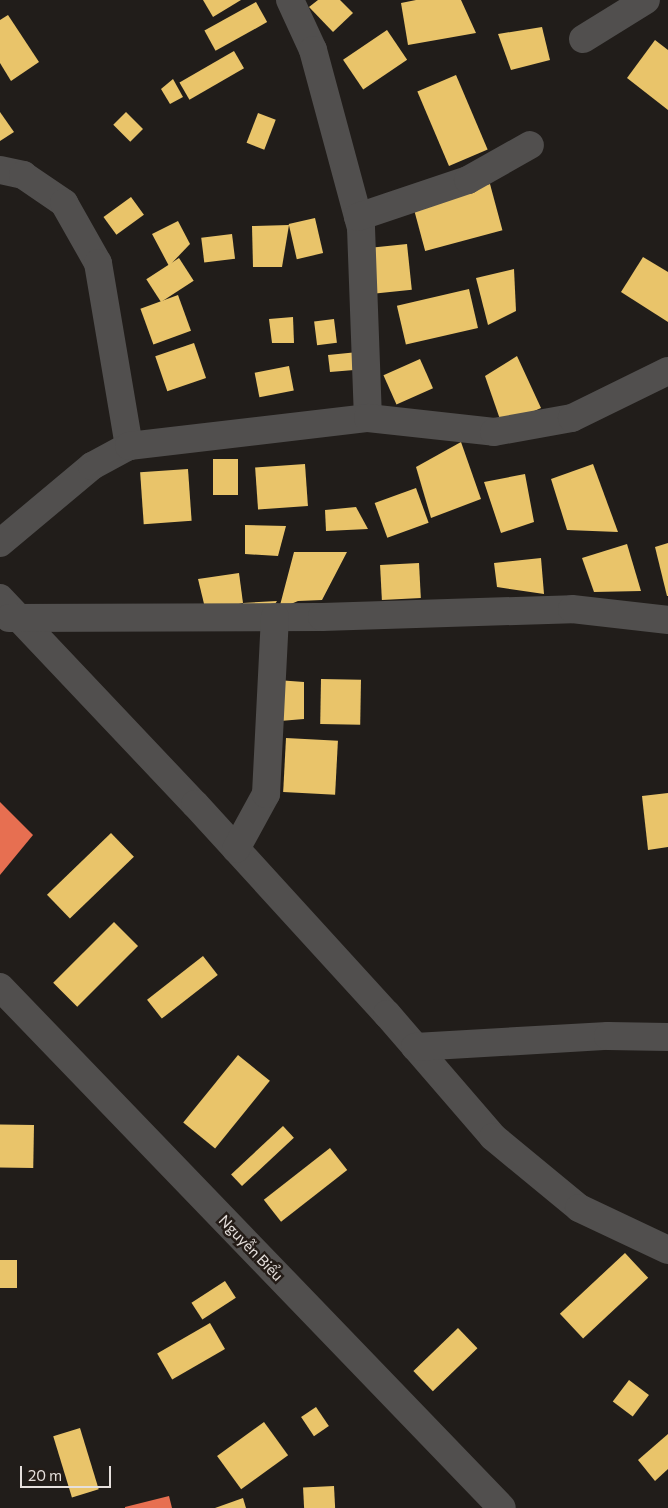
<!DOCTYPE html>
<meta charset="utf-8">
<style>
body{margin:0}
#map{position:relative;width:668px;height:1508px;overflow:hidden;background:#211d1a;font-family:Commissioner,sans-serif}
div>[style]{position:absolute}
.homes>*{inset:0;background:#e9c46a;transform-origin:0 0}
.shops>*{inset:0;background:#e76f51}
.minor>*{height:28px;margin:-14px;padding:0 14px;transform-origin:14px;border-radius:14px;background:#514f4e}
.tertiary>*{height:28px;margin:-14px;padding:0 14px;transform-origin:14px;border-radius:14px;background:#514f4e}
span{translate:-50% -50%;white-space:nowrap;text-align:center;line-height:1.15;-webkit-text-stroke:5px #241c17;paint-order:stroke}
.street-label{font-size:15px;color:#e6e0dd}
.scale{position:absolute;left:20px;top:1466px;width:91px;height:22px;box-sizing:border-box;border:2px solid #e6e0dd;border-top:0;padding-left:6px;font-size:15px;line-height:18px;white-space:nowrap;color:#e6e0dd;-webkit-text-stroke:4px #241c17;paint-order:stroke}
</style>
<div id="map">
<div class="homes">
<div style="clip-path:polygon(203px 0,241px 0,213px 17px)"></div>
<div style="clip-path:polygon(318px 0,340px 0,353px 13px,333px 32px,309px 7px)"></div>
<div style="clip-path:polygon(416px 0,461px 0,476px 33px,408px 45px,401px 3px)"></div>
<div style="left:256px;top:2px;width:23px;height:59px;rotate:61deg"></div>
<div style="clip-path:polygon(8px 15px,39px 62px,11px 81px,0 63px,0 20px)"></div>
<div style="clip-path:polygon(542px 27px,550px 60px,511px 70px,498px 34px)"></div>
<div style="left:387px;top:30px;width:36px;height:53px;rotate:56deg"></div>
<div style="clip-path:polygon(655px 40px,668px 50px,668px 110px,627px 78px)"></div>
<div style="left:234px;top:51px;width:20px;height:63px;rotate:60deg"></div>
<div style="left:456px;top:75px;width:81px;height:42px;rotate:67deg"></div>
<div style="clip-path:polygon(173px 79px,183px 97px,170px 104px,161px 89px)"></div>
<div style="clip-path:polygon(0 112px,14px 132px,0 141px)"></div>
<div style="left:126px;top:112px;width:24px;height:18px;rotate:45deg"></div>
<div style="left:258px;top:113px;width:19px;height:32px;rotate:21deg"></div>
<div style="left:490px;top:184px;width:48px;height:80px;rotate:75deg"></div>
<div style="left:131px;top:197px;width:22px;height:34px;rotate:54deg"></div>
<div style="left:315px;top:218px;width:36px;height:27px;rotate:77deg"></div>
<div style="clip-path:polygon(178px 221px,190px 244px,169px 266px,152px 234px)"></div>
<div style="clip-path:polygon(289px 225px,282px 267px,253px 267px,252px 226px)"></div>
<div style="left:232px;top:234px;width:25px;height:31px;rotate:83deg"></div>
<div style="left:407px;top:244px;width:46px;height:39px;rotate:84deg"></div>
<div style="clip-path:polygon(643px 257px,668px 272px,668px 322px,621px 292px)"></div>
<div style="left:179px;top:258px;width:27px;height:39px;rotate:57deg"></div>
<div style="clip-path:polygon(514px 269px,516px 311px,488px 325px,476px 278px)"></div>
<div style="left:469px;top:289px;width:40px;height:74px;rotate:77deg"></div>
<div style="left:178px;top:295px;width:38px;height:40px;rotate:70deg"></div>
<div style="clip-path:polygon(293px 317px,294px 343px,272px 343px,269px 319px)"></div>
<div style="left:334px;top:319px;width:24px;height:20px;rotate:83deg"></div>
<div style="left:194px;top:343px;width:37px;height:41px;rotate:71deg"></div>
<div style="clip-path:polygon(358px 352px,366px 369px,330px 372px,328px 355px)"></div>
<div style="clip-path:polygon(517px 356px,541px 408px,502px 425px,485px 376px)"></div>
<div style="left:420px;top:359px;width:32px;height:40px;rotate:66deg"></div>
<div style="left:289px;top:366px;width:25px;height:35px;rotate:79deg"></div>
<div style="clip-path:polygon(461px 442px,481px 499px,431px 518px,416px 467px)"></div>
<div style="left:238px;top:459px;width:36px;height:25px;rotate:90deg"></div>
<div style="left:305px;top:464px;width:42px;height:50px;rotate:86deg"></div>
<div style="clip-path:polygon(593px 464px,618px 532px,567px 530px,551px 479px)"></div>
<div style="left:188px;top:469px;width:52px;height:48px;rotate:86deg"></div>
<div style="clip-path:polygon(525px 474px,534px 522px,501px 533px,484px 482px)"></div>
<div style="left:416px;top:488px;width:37px;height:44px;rotate:70deg"></div>
<div style="clip-path:polygon(356px 507px,368px 529px,326px 531px,325px 510px)"></div>
<div style="clip-path:polygon(245px 525px,286px 526px,278px 556px,245px 554px)"></div>
<div style="clip-path:polygon(668px 543px,668px 596px,667px 596px,655px 547px)"></div>
<div style="clip-path:polygon(627px 544px,641px 591px,594px 592px,582px 558px)"></div>
<div style="clip-path:polygon(294px 552px,347px 552px,322px 600px,298px 601px,279px 609px)"></div>
<div style="clip-path:polygon(541px 558px,544px 594px,497px 587px,494px 563px)"></div>
<div style="left:419px;top:563px;width:35px;height:39px;rotate:87deg"></div>
<div style="clip-path:polygon(239px 573px,243px 603px,206px 612px,198px 579px)"></div>
<div style="clip-path:polygon(277px 601px,269px 613px,243px 614px,243px 603px)"></div>
<div style="left:321px;top:679px;width:40px;height:45px;rotate:1deg"></div>
<div style="clip-path:polygon(277px 680px,304px 682px,304px 719px,280px 721px)"></div>
<div style="left:286px;top:738px;width:52px;height:54px;rotate:3deg"></div>
<div style="clip-path:polygon(668px 793px,668px 847px,648px 850px,642px 796px)"></div>
<div style="left:111px;top:833px;width:33px;height:89px;rotate:46deg"></div>
<div style="left:114px;top:922px;width:34px;height:86px;rotate:45deg"></div>
<div style="left:203px;top:956px;width:24px;height:71px;rotate:52deg"></div>
<div style="left:238px;top:1055px;width:41px;height:87px;rotate:39deg"></div>
<div style="left:34px;top:1125px;width:43px;height:34px;rotate:91deg"></div>
<div style="left:283px;top:1126px;width:16px;height:71px;rotate:47deg"></div>
<div style="left:330px;top:1148px;width:28px;height:84px;rotate:52deg"></div>
<div style="left:625px;top:1253px;width:34px;height:89px;rotate:47deg"></div>
<div style="left:0;top:1260px;width:17px;height:28px"></div>
<div style="left:225px;top:1281px;width:20px;height:40px;rotate:57deg"></div>
<div style="left:210px;top:1323px;width:30px;height:61px;rotate:60deg"></div>
<div style="left:458px;top:1328px;width:28px;height:62px;rotate:46deg"></div>
<div style="left:629px;top:1380px;width:25px;height:27px;rotate:37deg"></div>
<div style="left:316px;top:1407px;width:23px;height:18px;rotate:56deg"></div>
<div style="left:264px;top:1422px;width:41px;height:58px;rotate:54deg"></div>
<div style="left:80px;top:1428px;width:64px;height:28px;rotate:73deg"></div>
<div style="clip-path:polygon(668px 1434px,668px 1469px,655px 1481px,638px 1460px)"></div>
<div style="left:334px;top:1486px;width:22px;height:31px;rotate:87deg"></div>
<div style="clip-path:polygon(243px 1498px,246px 1508px,215px 1508px)"></div>
</div>
<div class="shops">
<div style="clip-path:polygon(0 802px,33px 835px,0 875px)"></div>
<div style="clip-path:polygon(169px 1496px,172px 1508px,125px 1508px,125px 1507px)"></div>
</div>
<div class="minor">
<div style="left:290px;top:0;width:55px;rotate:65.3deg"></div>
<div style="left:313px;top:50px;width:184px;rotate:74.9deg"></div>
<div style="left:361px;top:228px;width:190px;rotate:87.9deg"></div>
<div style="left:583px;top:39px;width:74px;rotate:-31.8deg"></div>
<div style="left:0;top:170px;width:24px;rotate:12deg"></div>
<div style="left:23px;top:175px;width:50px;rotate:34.3deg"></div>
<div style="left:64px;top:203px;width:69px;rotate:60.5deg"></div>
<div style="left:98px;top:263px;width:186px;rotate:80.4deg"></div>
<div style="left:358px;top:217px;width:116px;rotate:-18.6deg"></div>
<div style="left:468px;top:180px;width:71px;rotate:-29.4deg"></div>
<div style="left:0;top:543px;width:120px;rotate:-39.9deg"></div>
<div style="left:92px;top:466px;width:42px;rotate:-28.4deg"></div>
<div style="left:129px;top:446px;width:241px;rotate:-6.7deg"></div>
<div style="left:368px;top:418px;width:127px;rotate:6.3deg"></div>
<div style="left:494px;top:432px;width:79px;rotate:-10.2deg"></div>
<div style="left:572px;top:418px;width:107px;rotate:-26.1deg"></div>
<div style="left:0;top:598px;width:284px;rotate:46.6deg"></div>
<div style="left:195px;top:804px;width:285px;rotate:47.6deg"></div>
<div style="left:387px;top:1014px;width:162px;rotate:49.2deg"></div>
<div style="left:493px;top:1137px;width:112px;rotate:39.5deg"></div>
<div style="left:579px;top:1208px;width:98px;rotate:25.3deg"></div>
<div style="left:9px;top:618px;width:313px;rotate:-0.2deg"></div>
<div style="left:322px;top:617px;width:250px;rotate:-1.8deg"></div>
<div style="left:572px;top:609px;width:97px;rotate:6.5deg"></div>
<div style="left:236px;top:849px;width:63px;rotate:-61.4deg"></div>
<div style="left:266px;top:794px;width:177px;rotate:-87.1deg"></div>
<div style="left:415px;top:1047px;width:193px;rotate:-3.3deg"></div>
<div style="left:608px;top:1036px;width:60px;rotate:1deg"></div>
</div>
<div class="tertiary">
<div style="left:0;top:987px;width:723px;rotate:46.06deg"></div>
</div>
<div class="street-label">
<span style="left:251px;top:1248px;rotate:46deg">Nguyễn Biểu</span>
</div>
<div class="scale">20 m</div>
</div>
